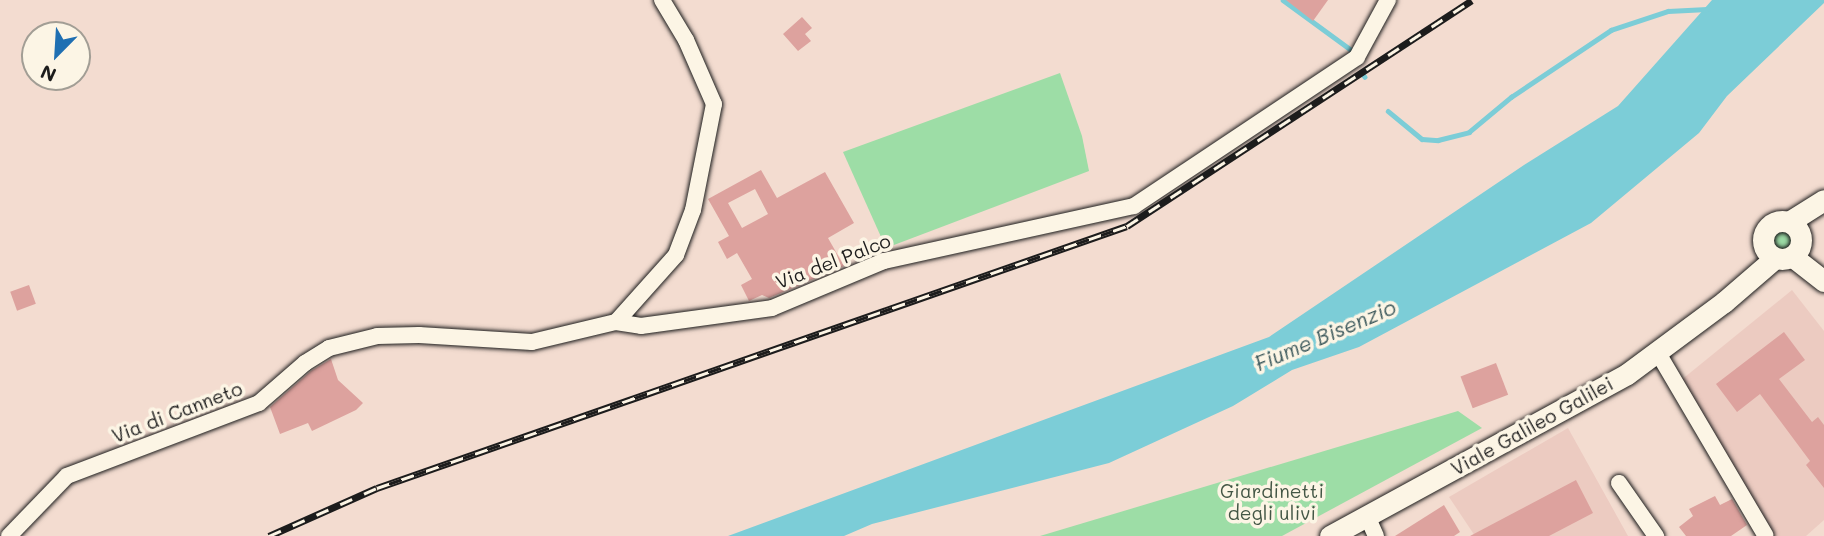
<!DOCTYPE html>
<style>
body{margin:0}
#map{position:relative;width:1824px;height:536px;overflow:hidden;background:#f3dcd0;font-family:Mali,sans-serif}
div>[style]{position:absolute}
.built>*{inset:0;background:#eccbc1}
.green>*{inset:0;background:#9ddda6}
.round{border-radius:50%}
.water>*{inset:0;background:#7ccdd7}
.stream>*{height:4.5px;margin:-2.25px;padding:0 2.25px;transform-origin:2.25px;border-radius:2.25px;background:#7ccdd7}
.building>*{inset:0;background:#dda29e;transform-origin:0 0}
.roads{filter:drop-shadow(0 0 2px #1c1c1c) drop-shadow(0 0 2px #1c1c1c)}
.minor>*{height:16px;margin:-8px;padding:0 8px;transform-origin:8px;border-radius:8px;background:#fcf5e5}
.secondary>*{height:21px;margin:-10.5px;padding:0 10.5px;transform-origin:10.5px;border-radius:10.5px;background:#fcf5e5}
.secondary>.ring{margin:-10.5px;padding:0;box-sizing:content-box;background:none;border:21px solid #fcf5e5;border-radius:50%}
.rail>*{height:7px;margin-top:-3.5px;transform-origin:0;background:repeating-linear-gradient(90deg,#fcf5e5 0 13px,#1c1c1c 0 26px);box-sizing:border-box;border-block:2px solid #1c1c1c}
span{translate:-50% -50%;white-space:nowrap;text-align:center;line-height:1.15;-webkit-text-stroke:7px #fcf5e5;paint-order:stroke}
.street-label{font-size:19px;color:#1c1c1c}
.park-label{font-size:19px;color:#435645}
.water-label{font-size:21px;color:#3e5a5d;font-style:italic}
.north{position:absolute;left:21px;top:21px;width:70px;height:70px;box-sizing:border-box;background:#fcf5e5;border:2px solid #a29e95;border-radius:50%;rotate:204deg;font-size:19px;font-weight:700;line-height:28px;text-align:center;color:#1c1c1c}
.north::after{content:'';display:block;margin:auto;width:24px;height:32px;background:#1f6fb2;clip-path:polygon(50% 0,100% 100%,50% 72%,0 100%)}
</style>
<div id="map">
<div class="built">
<div style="clip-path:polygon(1792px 290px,1824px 331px,1824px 520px,1806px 536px,1773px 536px,1680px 381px)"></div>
<div style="clip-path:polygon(1568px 428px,1628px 536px,1475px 536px,1449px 497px)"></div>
</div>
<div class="green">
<div style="clip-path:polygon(1060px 73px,1082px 136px,1089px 171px,886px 248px,843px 152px)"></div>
<div class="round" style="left:1774px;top:229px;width:22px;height:22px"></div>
<div style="clip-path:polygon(1458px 411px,1482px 428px,1282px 536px,1040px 536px)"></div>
</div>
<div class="water">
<div style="clip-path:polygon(1712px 0,1824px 0,1824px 3px,1727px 96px,1699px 133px,1591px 223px,1359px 347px,1292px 370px,1233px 406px,1109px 463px,872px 524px,844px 536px,728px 536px,1269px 337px,1524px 165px,1618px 106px)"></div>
</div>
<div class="stream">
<div style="left:1283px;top:0;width:83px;rotate:36.2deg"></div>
<div style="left:1361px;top:72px;width:6px;rotate:51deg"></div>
<div style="left:1388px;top:111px;width:44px;rotate:39.5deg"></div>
<div style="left:1422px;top:139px;width:16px;rotate:4deg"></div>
<div style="left:1438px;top:140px;width:32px;rotate:-14deg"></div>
<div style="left:1469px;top:132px;width:55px;rotate:-39.8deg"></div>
<div style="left:1511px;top:97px;width:120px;rotate:-33.8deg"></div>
<div style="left:1611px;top:30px;width:60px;rotate:-18.4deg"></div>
<div style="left:1668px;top:11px;width:39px;rotate:-3deg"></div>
</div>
<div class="building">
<div style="clip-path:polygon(1286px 0,1328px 0,1313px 21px)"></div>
<div style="clip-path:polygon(802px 17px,812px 28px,805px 34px,811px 41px,798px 51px,783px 34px)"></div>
<div style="clip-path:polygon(evenodd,761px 170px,777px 198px,825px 172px,854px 223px,828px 238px,844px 266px,769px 298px,762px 295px,749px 301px,741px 285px,752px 279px,737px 253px,727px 259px,718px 242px,729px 236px,708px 199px,761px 170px,755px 189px,768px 214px,742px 228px,728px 203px,755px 189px)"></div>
<div style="left:29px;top:285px;width:20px;height:20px;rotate:70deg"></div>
<div style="clip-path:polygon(1784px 332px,1805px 360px,1779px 379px,1812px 422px,1818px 417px,1824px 425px,1824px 488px,1806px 465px,1810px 461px,1760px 394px,1737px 412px,1716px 384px)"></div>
<div style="clip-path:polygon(331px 359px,338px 380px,363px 403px,356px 410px,312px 431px,308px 423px,280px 434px,270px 407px,311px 371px)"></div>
<div style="left:1496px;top:363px;width:34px;height:38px;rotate:69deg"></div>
<div style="clip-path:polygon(1576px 480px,1593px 513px,1549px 536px,1470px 536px)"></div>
<div style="clip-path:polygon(1715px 496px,1720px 505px,1732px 499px,1747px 525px,1731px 536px,1686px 536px,1679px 527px,1693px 516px,1689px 509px)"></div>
<div style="clip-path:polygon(1444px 505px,1460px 532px,1454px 536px,1395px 536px)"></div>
</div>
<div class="roads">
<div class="minor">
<div style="left:662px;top:0;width:47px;rotate:59deg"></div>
<div style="left:686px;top:40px;width:70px;rotate:66.4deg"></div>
<div style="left:714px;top:104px;width:108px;rotate:101.2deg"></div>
<div style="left:693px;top:210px;width:48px;rotate:110.7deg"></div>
<div style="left:676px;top:255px;width:90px;rotate:131.8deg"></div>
<div style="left:616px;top:322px;width:25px;rotate:9deg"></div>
<div style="left:641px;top:326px;width:132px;rotate:-7.8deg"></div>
<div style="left:772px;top:308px;width:121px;rotate:-22.8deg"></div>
<div style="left:884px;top:261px;width:256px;rotate:-12.4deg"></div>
<div style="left:1134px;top:206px;width:268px;rotate:-33.7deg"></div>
<div style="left:1357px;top:57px;width:65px;rotate:-61.5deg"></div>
<div style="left:1658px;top:353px;width:212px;rotate:59.5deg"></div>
<div style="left:1619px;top:483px;width:65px;rotate:55.1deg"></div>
<div style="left:1367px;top:516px;width:22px;rotate:66deg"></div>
<div style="left:9px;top:536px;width:83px;rotate:-46deg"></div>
<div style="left:67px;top:476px;width:205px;rotate:-20.8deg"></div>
<div style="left:259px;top:403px;width:61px;rotate:-41deg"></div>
<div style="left:305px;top:363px;width:28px;rotate:-32deg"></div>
<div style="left:329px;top:348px;width:49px;rotate:-14deg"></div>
<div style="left:377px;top:336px;width:42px;rotate:-1.4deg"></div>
<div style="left:419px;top:335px;width:113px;rotate:3.5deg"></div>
<div style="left:532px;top:342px;width:86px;rotate:-13.4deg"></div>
</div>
<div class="secondary">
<div class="ring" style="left:1763px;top:221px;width:17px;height:17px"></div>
<div style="left:1789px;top:222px;width:41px;rotate:-32.2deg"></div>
<div style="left:1793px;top:257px;width:39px;rotate:38deg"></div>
<div style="left:1330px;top:536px;width:338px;rotate:-28.6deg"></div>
<div style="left:1627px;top:374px;width:121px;rotate:-36.6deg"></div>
<div style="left:1724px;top:302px;width:67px;rotate:-40.8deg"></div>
</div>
</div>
<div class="rail">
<div style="left:269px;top:536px;width:118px;rotate:-24deg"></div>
<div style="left:377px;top:488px;width:794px;rotate:-19.26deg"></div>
<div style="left:1127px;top:226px;width:412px;rotate:-33.2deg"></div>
</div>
<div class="street-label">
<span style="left:833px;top:261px;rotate:-21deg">Via del Palco</span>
<span style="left:177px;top:412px;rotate:-21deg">Via di Canneto</span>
<span style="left:1532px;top:426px;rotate:-29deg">Viale Galileo Galilei</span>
</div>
<div class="park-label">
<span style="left:1272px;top:502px">Giardinetti<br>degli ulivi</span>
</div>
<div class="water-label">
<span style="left:1325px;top:335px;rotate:-23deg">Fiume Bisenzio</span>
</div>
<div class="north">N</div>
</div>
